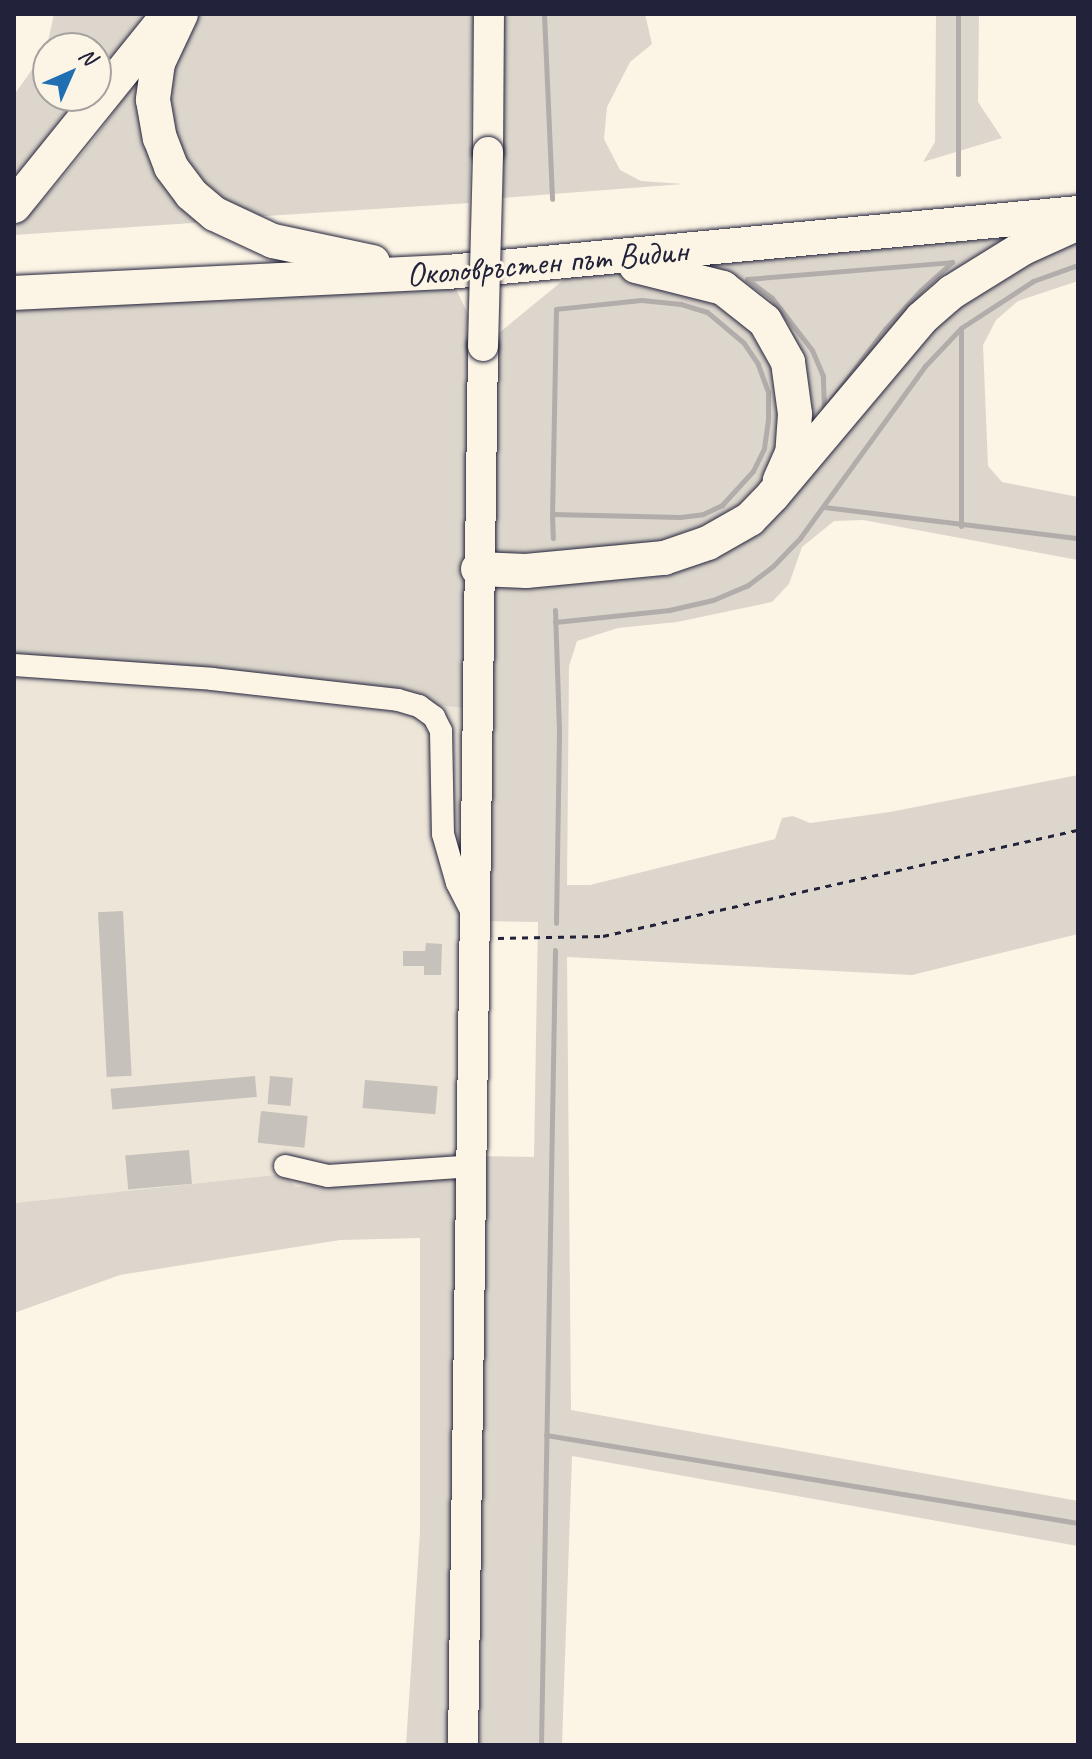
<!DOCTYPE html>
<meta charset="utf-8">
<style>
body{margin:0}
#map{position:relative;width:1092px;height:1759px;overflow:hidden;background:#fcf5e5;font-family:Caveat,sans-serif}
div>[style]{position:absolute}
.built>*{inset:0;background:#ece5d8}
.green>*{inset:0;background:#dcd6cc}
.stream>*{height:5px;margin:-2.5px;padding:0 2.5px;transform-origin:2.5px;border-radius:2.5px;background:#b2adab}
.building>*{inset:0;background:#c6c1bb;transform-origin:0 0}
.path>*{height:3px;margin-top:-1.5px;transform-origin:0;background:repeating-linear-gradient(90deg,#22223b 0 6px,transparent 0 12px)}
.roads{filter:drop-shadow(0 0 2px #22223b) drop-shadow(0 0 2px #22223b)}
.minor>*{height:22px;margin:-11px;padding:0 11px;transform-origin:11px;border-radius:11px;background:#fcf5e5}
.secondary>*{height:30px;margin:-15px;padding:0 15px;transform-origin:15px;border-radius:15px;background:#fcf5e5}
.primary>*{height:34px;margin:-17px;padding:0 17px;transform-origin:17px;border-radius:17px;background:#fcf5e5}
.bridges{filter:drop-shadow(0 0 2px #22223b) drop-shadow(0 0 2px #22223b)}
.secondary-bridge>*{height:30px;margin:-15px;padding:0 15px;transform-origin:15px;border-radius:15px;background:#fcf5e5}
span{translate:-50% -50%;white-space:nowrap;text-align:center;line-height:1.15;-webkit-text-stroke:6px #fcf5e5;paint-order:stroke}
.street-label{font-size:34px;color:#22223b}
.frame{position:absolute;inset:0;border:16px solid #22223b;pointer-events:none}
.north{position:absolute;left:32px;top:32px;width:80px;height:80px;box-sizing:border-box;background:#fcf5e5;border:2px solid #a5a1a1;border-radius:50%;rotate:45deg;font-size:22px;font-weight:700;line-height:32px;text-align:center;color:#22223b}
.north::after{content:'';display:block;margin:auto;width:28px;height:36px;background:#1f6fb2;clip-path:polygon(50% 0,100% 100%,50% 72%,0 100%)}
</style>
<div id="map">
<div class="built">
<div style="clip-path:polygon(14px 665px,212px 679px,477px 709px,473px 1166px,296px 1187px,284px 1174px,14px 1203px)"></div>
</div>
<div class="green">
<div style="clip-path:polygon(54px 14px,156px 14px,96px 95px,96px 48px,48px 48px,48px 96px,95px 96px,14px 198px,14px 95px,46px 50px)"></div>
<div style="clip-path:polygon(195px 14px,474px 14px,469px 203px,251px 217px,212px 195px,190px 176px,165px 108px,169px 72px)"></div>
<div style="clip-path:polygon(504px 14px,645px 14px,652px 44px,630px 62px,607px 107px,604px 139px,620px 170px,641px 181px,683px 184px,503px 198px)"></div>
<div style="clip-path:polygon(936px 14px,979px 14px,978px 102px,1002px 138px,923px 162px,935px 142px)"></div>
<div style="clip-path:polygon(142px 73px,207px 222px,14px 235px,14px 227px,42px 201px,91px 143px)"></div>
<div style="clip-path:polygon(1078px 213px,1078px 281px,1018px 301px,996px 320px,983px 345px,988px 466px,1002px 482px,1078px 497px,1078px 560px,863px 520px,834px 521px,802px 547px,789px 584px,772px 602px,677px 622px,618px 628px,577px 641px,569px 666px,567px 885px,590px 885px,775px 839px,782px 818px,793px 816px,810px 823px,890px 812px,1078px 775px,1078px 934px,912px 975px,567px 957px,571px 1410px,1078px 1501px,1078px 1546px,572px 1456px,562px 1745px,406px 1745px,420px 1532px,420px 1238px,340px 1240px,120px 1275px,14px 1313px,14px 1203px,284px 1174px,296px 1187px,472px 1166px,473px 1156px,534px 1157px,538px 922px,476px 921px,477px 709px,14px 665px,14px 293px,448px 272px,483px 346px,588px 260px)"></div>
</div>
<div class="stream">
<div style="left:544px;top:14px;width:185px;rotate:87.5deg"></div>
<div style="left:958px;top:174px;width:160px;rotate:-90deg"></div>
<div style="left:952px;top:262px;width:42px;rotate:137.9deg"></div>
<div style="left:921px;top:290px;width:53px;rotate:132.7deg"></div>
<div style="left:885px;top:329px;width:101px;rotate:127.3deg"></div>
<div style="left:824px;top:409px;width:33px;rotate:-92deg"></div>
<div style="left:823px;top:376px;width:28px;rotate:-113deg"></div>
<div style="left:812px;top:350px;width:66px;rotate:-127.6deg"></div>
<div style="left:772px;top:298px;width:31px;rotate:-143deg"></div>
<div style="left:747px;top:279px;width:206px;rotate:-4.7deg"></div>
<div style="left:961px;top:329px;width:197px;rotate:90deg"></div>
<div style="left:824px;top:507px;width:256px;rotate:7deg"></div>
<div style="left:552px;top:514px;width:128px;rotate:1.3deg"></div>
<div style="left:680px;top:517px;width:23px;rotate:-7deg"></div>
<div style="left:703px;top:514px;width:21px;rotate:-25deg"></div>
<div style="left:722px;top:505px;width:46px;rotate:-47.6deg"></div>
<div style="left:753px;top:471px;width:25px;rotate:-64deg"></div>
<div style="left:764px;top:448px;width:29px;rotate:-82deg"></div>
<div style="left:768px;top:419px;width:27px;rotate:-90deg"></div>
<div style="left:768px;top:392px;width:30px;rotate:-110deg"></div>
<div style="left:758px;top:364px;width:25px;rotate:-124deg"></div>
<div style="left:744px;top:343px;width:48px;rotate:-140deg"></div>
<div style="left:707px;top:312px;width:27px;rotate:-163deg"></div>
<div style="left:681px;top:304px;width:40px;rotate:-174.3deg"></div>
<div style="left:641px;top:300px;width:85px;rotate:174deg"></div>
<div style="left:556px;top:309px;width:205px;rotate:91.1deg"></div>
<div style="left:552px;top:514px;width:24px;rotate:88deg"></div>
<div style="left:555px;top:610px;width:123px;rotate:88.1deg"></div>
<div style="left:559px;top:733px;width:190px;rotate:90.9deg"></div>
<div style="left:555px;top:622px;width:115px;rotate:-6deg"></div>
<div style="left:669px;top:610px;width:45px;rotate:-12.8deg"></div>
<div style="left:713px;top:600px;width:38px;rotate:-23deg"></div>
<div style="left:748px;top:585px;width:31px;rotate:-37deg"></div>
<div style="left:773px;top:566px;width:39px;rotate:-46deg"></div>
<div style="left:800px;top:538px;width:213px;rotate:-54deg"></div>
<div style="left:925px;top:366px;width:52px;rotate:-46.5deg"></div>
<div style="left:961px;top:328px;width:86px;rotate:-33.1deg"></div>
<div style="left:1033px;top:281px;width:48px;rotate:-19.6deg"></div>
<div style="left:546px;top:1435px;width:539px;rotate:9.39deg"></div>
<div style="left:541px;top:1745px;width:795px;rotate:-88.99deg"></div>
</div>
<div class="building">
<div style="left:123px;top:911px;width:165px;height:25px;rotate:87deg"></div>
<div style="clip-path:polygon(426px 943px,442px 944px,441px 975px,424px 975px,424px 966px,403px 966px,403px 951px,425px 951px)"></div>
<div style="left:255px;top:1076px;width:21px;height:145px;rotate:85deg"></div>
<div style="left:270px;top:1076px;width:23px;height:28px;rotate:5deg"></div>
<div style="left:365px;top:1080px;width:73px;height:28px;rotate:5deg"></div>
<div style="left:261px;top:1111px;width:47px;height:32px;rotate:6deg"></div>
<div style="left:189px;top:1150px;width:34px;height:64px;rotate:85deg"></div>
</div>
<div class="path">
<div style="left:498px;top:938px;width:105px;rotate:-1.1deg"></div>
<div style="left:603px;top:936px;width:487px;rotate:-12.6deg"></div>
</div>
<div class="roads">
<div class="minor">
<div style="left:14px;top:665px;width:198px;rotate:4deg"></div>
<div style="left:212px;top:679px;width:187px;rotate:6.4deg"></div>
<div style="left:398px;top:700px;width:22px;rotate:16deg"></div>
<div style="left:419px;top:706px;width:19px;rotate:36deg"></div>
<div style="left:434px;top:717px;width:16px;rotate:63deg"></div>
<div style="left:441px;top:731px;width:103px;rotate:88.9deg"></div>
<div style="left:443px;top:834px;width:51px;rotate:74.1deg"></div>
<div style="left:457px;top:883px;width:38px;rotate:63deg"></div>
<div style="left:285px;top:1166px;width:44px;rotate:13.1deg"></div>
<div style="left:328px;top:1176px;width:145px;rotate:-3.9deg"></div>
</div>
<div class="secondary">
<div style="left:488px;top:152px;width:138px;rotate:-89.6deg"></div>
<div style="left:463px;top:1745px;width:1399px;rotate:-89.18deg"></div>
</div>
<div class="primary">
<div style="left:181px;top:14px;width:54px;rotate:115.1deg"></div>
<div style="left:158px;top:63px;width:37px;rotate:98deg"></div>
<div style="left:153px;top:100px;width:39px;rotate:80deg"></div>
<div style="left:160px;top:138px;width:31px;rotate:69deg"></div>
<div style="left:171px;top:167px;width:34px;rotate:53deg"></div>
<div style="left:191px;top:194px;width:31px;rotate:40deg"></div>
<div style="left:215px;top:214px;width:64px;rotate:25deg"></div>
<div style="left:273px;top:241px;width:102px;rotate:11.9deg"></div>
<div style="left:14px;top:206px;width:239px;rotate:-51.1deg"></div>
<div style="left:636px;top:266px;width:90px;rotate:14.2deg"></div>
<div style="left:723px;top:288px;width:53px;rotate:38.2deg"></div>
<div style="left:765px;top:321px;width:47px;rotate:60.7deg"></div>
<div style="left:788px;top:362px;width:52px;rotate:82.3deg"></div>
<div style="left:795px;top:414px;width:39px;rotate:94deg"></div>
<div style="left:792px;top:453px;width:30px;rotate:114deg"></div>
<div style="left:14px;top:293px;width:435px;rotate:-2.8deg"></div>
<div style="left:448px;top:272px;width:633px;rotate:-5.35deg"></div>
<div style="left:478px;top:569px;width:48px;rotate:2.4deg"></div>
<div style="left:526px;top:571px;width:139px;rotate:-5.4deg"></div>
<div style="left:664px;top:558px;width:46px;rotate:-18.8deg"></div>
<div style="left:708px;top:543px;width:48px;rotate:-29.7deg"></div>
<div style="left:750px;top:519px;width:33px;rotate:-46deg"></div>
<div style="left:773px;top:495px;width:231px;rotate:-49.9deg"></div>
<div style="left:922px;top:318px;width:40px;rotate:-41deg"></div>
<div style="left:952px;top:292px;width:84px;rotate:-31.8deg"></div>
<div style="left:1023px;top:248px;width:60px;rotate:-24.4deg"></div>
</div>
</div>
<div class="bridges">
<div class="secondary-bridge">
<div style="left:483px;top:346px;width:194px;rotate:-88.5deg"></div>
</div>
</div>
<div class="street-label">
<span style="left:547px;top:262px;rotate:-5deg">Околовръстен път Видин</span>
</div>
<div class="frame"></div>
<div class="north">N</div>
</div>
